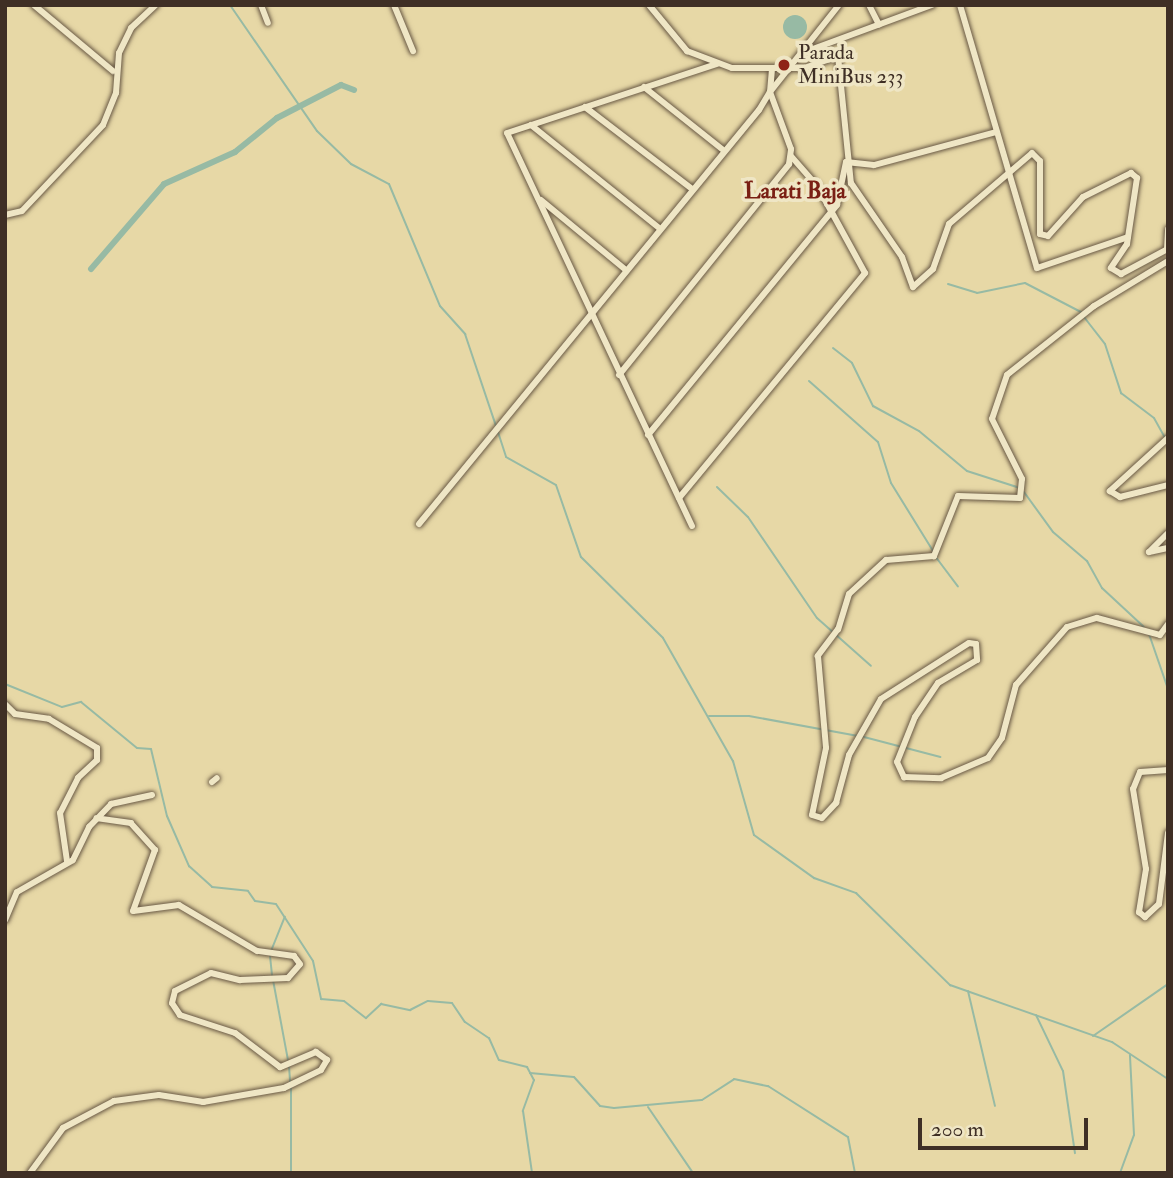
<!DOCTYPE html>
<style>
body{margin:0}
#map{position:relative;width:1173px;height:1178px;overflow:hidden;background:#e7d8a6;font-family:"IM FELL Double Pica",serif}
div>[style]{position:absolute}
.water>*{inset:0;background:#97baa4}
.round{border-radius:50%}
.stream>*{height:2px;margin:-1px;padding:0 1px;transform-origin:1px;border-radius:1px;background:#97baa4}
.canal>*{height:6px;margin:-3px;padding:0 3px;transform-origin:3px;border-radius:3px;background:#97baa4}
.roads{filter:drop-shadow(0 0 2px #695945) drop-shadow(0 0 2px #695945)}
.minor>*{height:6px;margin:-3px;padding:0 3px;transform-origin:3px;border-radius:3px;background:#efe6c5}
.dots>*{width:19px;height:19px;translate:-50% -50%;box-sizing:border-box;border:4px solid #efe6c5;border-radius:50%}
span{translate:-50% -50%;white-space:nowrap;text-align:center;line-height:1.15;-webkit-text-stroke:7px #efe6c5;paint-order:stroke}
.poi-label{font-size:21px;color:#3f2f25}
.left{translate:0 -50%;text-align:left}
.neighbourhood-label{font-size:23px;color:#7a1f14;font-weight:700}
.frame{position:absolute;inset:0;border:7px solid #3f2f25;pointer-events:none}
.scale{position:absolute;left:918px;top:1118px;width:170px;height:32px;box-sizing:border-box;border:4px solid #3f2f25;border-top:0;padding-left:9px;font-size:21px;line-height:24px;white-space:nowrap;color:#3f2f25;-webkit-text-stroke:5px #efe6c5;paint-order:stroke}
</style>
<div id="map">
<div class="water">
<div class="round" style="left:783px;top:15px;width:24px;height:24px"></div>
</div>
<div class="stream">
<div style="left:230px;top:5px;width:153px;rotate:55.4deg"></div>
<div style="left:317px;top:131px;width:47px;rotate:44.1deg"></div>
<div style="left:351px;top:164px;width:43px;rotate:27.8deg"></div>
<div style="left:389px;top:184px;width:132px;rotate:67.3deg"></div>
<div style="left:440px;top:306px;width:38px;rotate:48deg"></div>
<div style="left:465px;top:334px;width:97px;rotate:71.4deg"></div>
<div style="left:948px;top:284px;width:30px;rotate:17deg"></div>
<div style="left:977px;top:293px;width:49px;rotate:-11.8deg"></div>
<div style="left:1025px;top:283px;width:63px;rotate:27.4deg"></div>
<div style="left:1084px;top:317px;width:34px;rotate:52deg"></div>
<div style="left:1105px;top:344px;width:52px;rotate:71.9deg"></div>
<div style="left:1121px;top:393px;width:41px;rotate:37.1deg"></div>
<div style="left:1154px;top:418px;width:29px;rotate:61deg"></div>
<div style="left:833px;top:348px;width:24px;rotate:38deg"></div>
<div style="left:852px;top:363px;width:48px;rotate:64deg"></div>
<div style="left:873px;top:406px;width:52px;rotate:28.5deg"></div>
<div style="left:919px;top:431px;width:62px;rotate:39.8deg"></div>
<div style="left:967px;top:471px;width:56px;rotate:17.8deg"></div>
<div style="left:809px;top:381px;width:92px;rotate:41.5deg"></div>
<div style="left:878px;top:442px;width:43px;rotate:72.4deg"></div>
<div style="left:891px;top:483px;width:80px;rotate:58.3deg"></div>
<div style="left:498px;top:432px;width:26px;rotate:72deg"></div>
<div style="left:506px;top:457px;width:57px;rotate:29.2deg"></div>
<div style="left:556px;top:485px;width:76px;rotate:70.9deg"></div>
<div style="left:581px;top:557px;width:115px;rotate:44.6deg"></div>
<div style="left:663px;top:638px;width:142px;rotate:60.4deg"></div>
<div style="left:733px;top:761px;width:77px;rotate:74.2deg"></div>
<div style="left:754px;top:835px;width:74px;rotate:35.6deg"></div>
<div style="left:814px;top:878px;width:45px;rotate:19.7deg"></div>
<div style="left:856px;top:893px;width:132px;rotate:44.4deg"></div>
<div style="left:950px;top:985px;width:172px;rotate:19.4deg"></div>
<div style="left:1112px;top:1042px;width:67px;rotate:33.5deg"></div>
<div style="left:717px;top:487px;width:43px;rotate:44.1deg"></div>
<div style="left:748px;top:517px;width:122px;rotate:55.7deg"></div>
<div style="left:817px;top:618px;width:72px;rotate:41.6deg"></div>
<div style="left:1024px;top:492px;width:49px;rotate:54.1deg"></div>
<div style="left:1053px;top:532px;width:45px;rotate:40.5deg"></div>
<div style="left:1087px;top:561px;width:31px;rotate:61deg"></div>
<div style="left:1102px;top:588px;width:57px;rotate:42.9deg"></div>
<div style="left:935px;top:556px;width:38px;rotate:53deg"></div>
<div style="left:1149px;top:634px;width:58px;rotate:70.9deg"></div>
<div style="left:5px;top:684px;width:61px;rotate:22deg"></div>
<div style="left:62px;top:707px;width:20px;rotate:-15deg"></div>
<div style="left:81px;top:702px;width:72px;rotate:39.4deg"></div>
<div style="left:137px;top:748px;width:14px;rotate:4deg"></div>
<div style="left:151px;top:749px;width:69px;rotate:76.6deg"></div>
<div style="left:167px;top:816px;width:55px;rotate:66.3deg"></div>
<div style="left:189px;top:866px;width:31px;rotate:42deg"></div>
<div style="left:212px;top:887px;width:36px;rotate:6deg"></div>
<div style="left:248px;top:891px;width:12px;rotate:55deg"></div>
<div style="left:255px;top:901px;width:21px;rotate:8deg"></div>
<div style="left:276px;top:904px;width:68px;rotate:57deg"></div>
<div style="left:313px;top:961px;width:39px;rotate:78deg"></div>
<div style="left:321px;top:999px;width:23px;rotate:5deg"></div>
<div style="left:344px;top:1001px;width:28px;rotate:38deg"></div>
<div style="left:366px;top:1018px;width:21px;rotate:-43deg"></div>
<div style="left:381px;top:1004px;width:30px;rotate:12deg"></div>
<div style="left:410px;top:1010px;width:20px;rotate:-27deg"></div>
<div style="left:428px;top:1001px;width:24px;rotate:5deg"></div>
<div style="left:452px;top:1003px;width:23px;rotate:56deg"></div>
<div style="left:465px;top:1022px;width:29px;rotate:34deg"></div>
<div style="left:489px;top:1038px;width:24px;rotate:66deg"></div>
<div style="left:499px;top:1060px;width:29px;rotate:14deg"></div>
<div style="left:527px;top:1067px;width:15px;rotate:62deg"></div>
<div style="left:534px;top:1080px;width:33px;rotate:110deg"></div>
<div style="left:523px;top:1111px;width:63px;rotate:81.7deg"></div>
<div style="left:709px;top:716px;width:40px"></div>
<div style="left:749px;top:716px;width:111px;rotate:10.4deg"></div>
<div style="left:864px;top:737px;width:79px;rotate:14.7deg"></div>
<div style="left:271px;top:951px;width:37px;rotate:-68deg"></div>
<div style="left:270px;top:956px;width:19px;rotate:84deg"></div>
<div style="left:273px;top:980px;width:81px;rotate:79.4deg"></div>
<div style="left:968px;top:991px;width:118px;rotate:76.8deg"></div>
<div style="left:1036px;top:1015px;width:62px;rotate:64.3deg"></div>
<div style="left:1063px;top:1071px;width:83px;rotate:81.7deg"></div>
<div style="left:1093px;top:1036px;width:91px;rotate:-34.7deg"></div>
<div style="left:289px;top:1066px;width:15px;rotate:86deg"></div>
<div style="left:530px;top:1073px;width:44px;rotate:5.2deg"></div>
<div style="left:574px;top:1077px;width:39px;rotate:48deg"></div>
<div style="left:600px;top:1106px;width:14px;rotate:8deg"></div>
<div style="left:614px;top:1108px;width:88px;rotate:-5.2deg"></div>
<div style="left:702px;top:1100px;width:38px;rotate:-33deg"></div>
<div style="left:734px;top:1079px;width:35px;rotate:12deg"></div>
<div style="left:768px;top:1086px;width:95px;rotate:32.5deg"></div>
<div style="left:848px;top:1137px;width:37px;rotate:79deg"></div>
<div style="left:648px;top:1107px;width:80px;rotate:55.7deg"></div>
<div style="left:291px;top:1173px;width:86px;rotate:-90deg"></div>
<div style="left:1120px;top:1173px;width:40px;rotate:-69.8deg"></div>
<div style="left:1134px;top:1135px;width:80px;rotate:-92.9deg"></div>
</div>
<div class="canal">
<div style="left:91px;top:269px;width:112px;rotate:-49.3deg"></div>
<div style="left:164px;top:184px;width:78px;rotate:-24.3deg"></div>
<div style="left:235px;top:152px;width:54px;rotate:-39deg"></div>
<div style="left:277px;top:118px;width:72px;rotate:-27.3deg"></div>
<div style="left:341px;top:85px;width:14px;rotate:21deg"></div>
</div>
<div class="roads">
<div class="minor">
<div style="left:34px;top:5px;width:103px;rotate:39.9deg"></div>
<div style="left:261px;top:5px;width:19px;rotate:69deg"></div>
<div style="left:394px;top:5px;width:50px;rotate:67.6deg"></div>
<div style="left:649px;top:5px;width:60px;rotate:50.4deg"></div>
<div style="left:687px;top:51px;width:48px;rotate:20.7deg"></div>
<div style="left:732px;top:68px;width:72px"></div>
<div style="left:804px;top:68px;width:36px;rotate:-19deg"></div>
<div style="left:838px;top:56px;width:128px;rotate:84.2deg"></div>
<div style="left:851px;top:183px;width:90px;rotate:55.4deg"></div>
<div style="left:902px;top:257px;width:32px;rotate:70deg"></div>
<div style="left:913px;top:287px;width:27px;rotate:-42deg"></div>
<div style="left:933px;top:269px;width:48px;rotate:-70.4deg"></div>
<div style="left:949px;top:224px;width:109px;rotate:-40.5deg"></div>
<div style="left:1032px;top:153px;width:11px;rotate:45deg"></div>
<div style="left:1040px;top:161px;width:73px;rotate:90deg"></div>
<div style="left:1040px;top:234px;width:8px;rotate:14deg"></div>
<div style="left:1048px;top:236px;width:52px;rotate:-48.1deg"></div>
<div style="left:1083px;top:197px;width:54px;rotate:-26.6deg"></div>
<div style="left:1131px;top:173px;width:8px;rotate:40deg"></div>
<div style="left:1137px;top:178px;width:67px;rotate:98.6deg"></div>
<div style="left:1127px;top:244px;width:29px;rotate:124deg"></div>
<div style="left:1111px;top:268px;width:12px;rotate:31deg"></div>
<div style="left:1121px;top:274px;width:51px;rotate:-28.1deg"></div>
<div style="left:869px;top:5px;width:22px;rotate:63deg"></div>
<div style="left:960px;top:5px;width:274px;rotate:73.7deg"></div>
<div style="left:1037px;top:268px;width:96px;rotate:-18.8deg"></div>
<div style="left:802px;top:53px;width:139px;rotate:-20.3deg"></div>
<div style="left:644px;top:87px;width:100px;rotate:38.5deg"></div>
<div style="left:585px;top:107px;width:133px;rotate:37.4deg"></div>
<div style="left:531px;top:125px;width:164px;rotate:38.8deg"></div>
<div style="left:541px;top:200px;width:110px;rotate:39.5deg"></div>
<div style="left:5px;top:215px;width:17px;rotate:-13deg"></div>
<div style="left:22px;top:211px;width:118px;rotate:-46.7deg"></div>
<div style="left:103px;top:125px;width:35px;rotate:-68deg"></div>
<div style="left:116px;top:93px;width:40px;rotate:-85.7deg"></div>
<div style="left:119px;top:53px;width:28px;rotate:-64deg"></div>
<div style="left:131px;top:28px;width:34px;rotate:-43deg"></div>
<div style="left:1167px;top:250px;width:21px;rotate:-87deg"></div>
<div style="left:1168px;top:261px;width:87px;rotate:148.7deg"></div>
<div style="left:1094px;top:306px;width:111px;rotate:141.6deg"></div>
<div style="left:1007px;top:375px;width:46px;rotate:108.8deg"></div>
<div style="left:992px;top:419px;width:67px;rotate:63.4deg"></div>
<div style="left:1022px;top:479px;width:19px;rotate:96deg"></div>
<div style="left:1020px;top:498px;width:62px;rotate:-178.2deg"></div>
<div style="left:958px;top:496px;width:65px;rotate:111.8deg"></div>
<div style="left:934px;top:556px;width:48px;rotate:175.2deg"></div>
<div style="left:886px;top:560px;width:50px;rotate:137.4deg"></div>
<div style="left:849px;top:594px;width:37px;rotate:107deg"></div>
<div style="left:838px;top:629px;width:34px;rotate:127deg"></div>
<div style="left:818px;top:656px;width:92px;rotate:85deg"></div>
<div style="left:826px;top:748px;width:68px;rotate:101.8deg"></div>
<div style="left:812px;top:815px;width:10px;rotate:17deg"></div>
<div style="left:822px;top:818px;width:21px;rotate:-47deg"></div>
<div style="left:836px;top:803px;width:50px;rotate:-74.8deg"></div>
<div style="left:849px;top:755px;width:64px;rotate:-60.3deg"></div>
<div style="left:881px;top:699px;width:104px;rotate:-32.5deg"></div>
<div style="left:969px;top:643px;width:7px;rotate:8deg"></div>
<div style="left:976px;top:644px;width:16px;rotate:86deg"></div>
<div style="left:977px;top:660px;width:45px;rotate:149.5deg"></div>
<div style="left:938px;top:683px;width:41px;rotate:124.1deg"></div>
<div style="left:915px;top:717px;width:48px;rotate:111.8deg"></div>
<div style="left:897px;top:762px;width:17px;rotate:65deg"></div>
<div style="left:904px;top:777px;width:37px;rotate:2deg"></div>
<div style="left:941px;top:778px;width:51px;rotate:-23.1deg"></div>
<div style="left:988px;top:758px;width:24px;rotate:-55deg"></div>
<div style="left:1002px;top:738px;width:55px;rotate:-75.2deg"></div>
<div style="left:1016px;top:685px;width:77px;rotate:-48.7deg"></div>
<div style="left:1067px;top:627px;width:31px;rotate:-17deg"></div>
<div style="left:1097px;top:618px;width:65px;rotate:15.1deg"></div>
<div style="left:1160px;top:635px;width:14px;rotate:-54deg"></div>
<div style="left:619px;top:375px;width:271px;rotate:-51.1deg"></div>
<div style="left:789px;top:164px;width:15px;rotate:-82deg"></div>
<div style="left:791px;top:149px;width:61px;rotate:-110.2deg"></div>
<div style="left:770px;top:92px;width:111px;rotate:-51.6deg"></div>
<div style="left:648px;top:435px;width:298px;rotate:-50.6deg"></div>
<div style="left:837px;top:205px;width:44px;rotate:-78.2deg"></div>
<div style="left:846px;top:162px;width:28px;rotate:6deg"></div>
<div style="left:874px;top:165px;width:126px;rotate:-15.1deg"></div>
<div style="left:1168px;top:438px;width:79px;rotate:137.6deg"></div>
<div style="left:1110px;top:491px;width:12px;rotate:31deg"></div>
<div style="left:1120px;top:497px;width:49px;rotate:-14deg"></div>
<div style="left:679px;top:498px;width:292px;rotate:-50.4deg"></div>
<div style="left:865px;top:273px;width:98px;rotate:-118.7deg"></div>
<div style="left:818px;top:187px;width:41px;rotate:-131.1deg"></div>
<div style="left:419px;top:524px;width:536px;rotate:-50.61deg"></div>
<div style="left:759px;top:110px;width:21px;rotate:-59deg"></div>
<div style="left:770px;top:92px;width:21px;rotate:-85deg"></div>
<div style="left:692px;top:526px;width:434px;rotate:-115.2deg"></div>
<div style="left:507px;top:133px;width:221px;rotate:-18.2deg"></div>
<div style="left:1168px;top:533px;width:27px;rotate:135deg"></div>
<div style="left:1149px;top:552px;width:19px;rotate:-12deg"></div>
<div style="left:5px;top:704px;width:14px;rotate:45deg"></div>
<div style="left:15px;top:714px;width:34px;rotate:8deg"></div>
<div style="left:49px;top:719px;width:56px;rotate:31.1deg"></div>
<div style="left:97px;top:748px;width:12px;rotate:90deg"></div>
<div style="left:97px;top:760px;width:26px;rotate:137deg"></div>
<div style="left:78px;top:778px;width:39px;rotate:117deg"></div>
<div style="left:60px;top:813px;width:49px;rotate:81.7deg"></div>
<div style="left:1168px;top:770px;width:28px;rotate:176deg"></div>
<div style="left:1140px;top:772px;width:18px;rotate:112deg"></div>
<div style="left:1133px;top:789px;width:81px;rotate:80.8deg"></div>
<div style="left:1146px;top:869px;width:44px;rotate:99.2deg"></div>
<div style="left:1139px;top:912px;width:8px;rotate:40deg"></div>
<div style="left:1145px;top:917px;width:19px;rotate:-43deg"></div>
<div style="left:1159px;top:904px;width:72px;rotate:-82.8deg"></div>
<div style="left:212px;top:782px;width:6px;rotate:-39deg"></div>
<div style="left:5px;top:920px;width:30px;rotate:-67deg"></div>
<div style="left:17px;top:892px;width:64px;rotate:-29.7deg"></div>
<div style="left:73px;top:860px;width:37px;rotate:-64deg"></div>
<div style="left:89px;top:827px;width:32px;rotate:-46deg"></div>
<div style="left:111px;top:804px;width:42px;rotate:-12.4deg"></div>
<div style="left:30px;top:1173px;width:56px;rotate:-53.7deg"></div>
<div style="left:63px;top:1128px;width:58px;rotate:-27.9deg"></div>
<div style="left:114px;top:1101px;width:45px;rotate:-7.6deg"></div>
<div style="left:159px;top:1095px;width:45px;rotate:9deg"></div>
<div style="left:203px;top:1102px;width:82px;rotate:-9.8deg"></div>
<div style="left:284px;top:1088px;width:41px;rotate:-25.9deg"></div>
<div style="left:321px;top:1070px;width:12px;rotate:-59deg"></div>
<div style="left:327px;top:1060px;width:14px;rotate:-144deg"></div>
<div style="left:316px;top:1052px;width:39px;rotate:157deg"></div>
<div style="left:280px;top:1067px;width:56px;rotate:-142.9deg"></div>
<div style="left:235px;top:1033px;width:58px;rotate:-161.9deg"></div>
<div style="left:180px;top:1015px;width:14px;rotate:-124deg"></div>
<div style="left:172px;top:1003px;width:12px;rotate:-76deg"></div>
<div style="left:175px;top:991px;width:40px;rotate:-26.6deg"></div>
<div style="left:211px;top:973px;width:30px;rotate:14deg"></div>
<div style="left:240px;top:980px;width:48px;rotate:-2.4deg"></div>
<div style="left:288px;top:978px;width:18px;rotate:-49deg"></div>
<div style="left:300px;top:964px;width:10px;rotate:-127deg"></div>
<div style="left:294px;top:956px;width:37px;rotate:-172deg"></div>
<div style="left:257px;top:951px;width:91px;rotate:-149.5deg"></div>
<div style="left:179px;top:905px;width:46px;rotate:172.6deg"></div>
<div style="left:133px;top:911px;width:65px;rotate:-70.2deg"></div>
<div style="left:155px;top:850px;width:36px;rotate:-132deg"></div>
<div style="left:131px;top:823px;width:35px;rotate:-172deg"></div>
</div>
</div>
<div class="dots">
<div style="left:784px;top:65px;background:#8f2418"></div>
</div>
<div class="poi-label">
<span class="left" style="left:798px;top:65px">Parada<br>MiniBus 233</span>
</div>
<div class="neighbourhood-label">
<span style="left:795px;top:191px">Larati Baja</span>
</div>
<div class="frame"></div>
<div class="scale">200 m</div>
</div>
